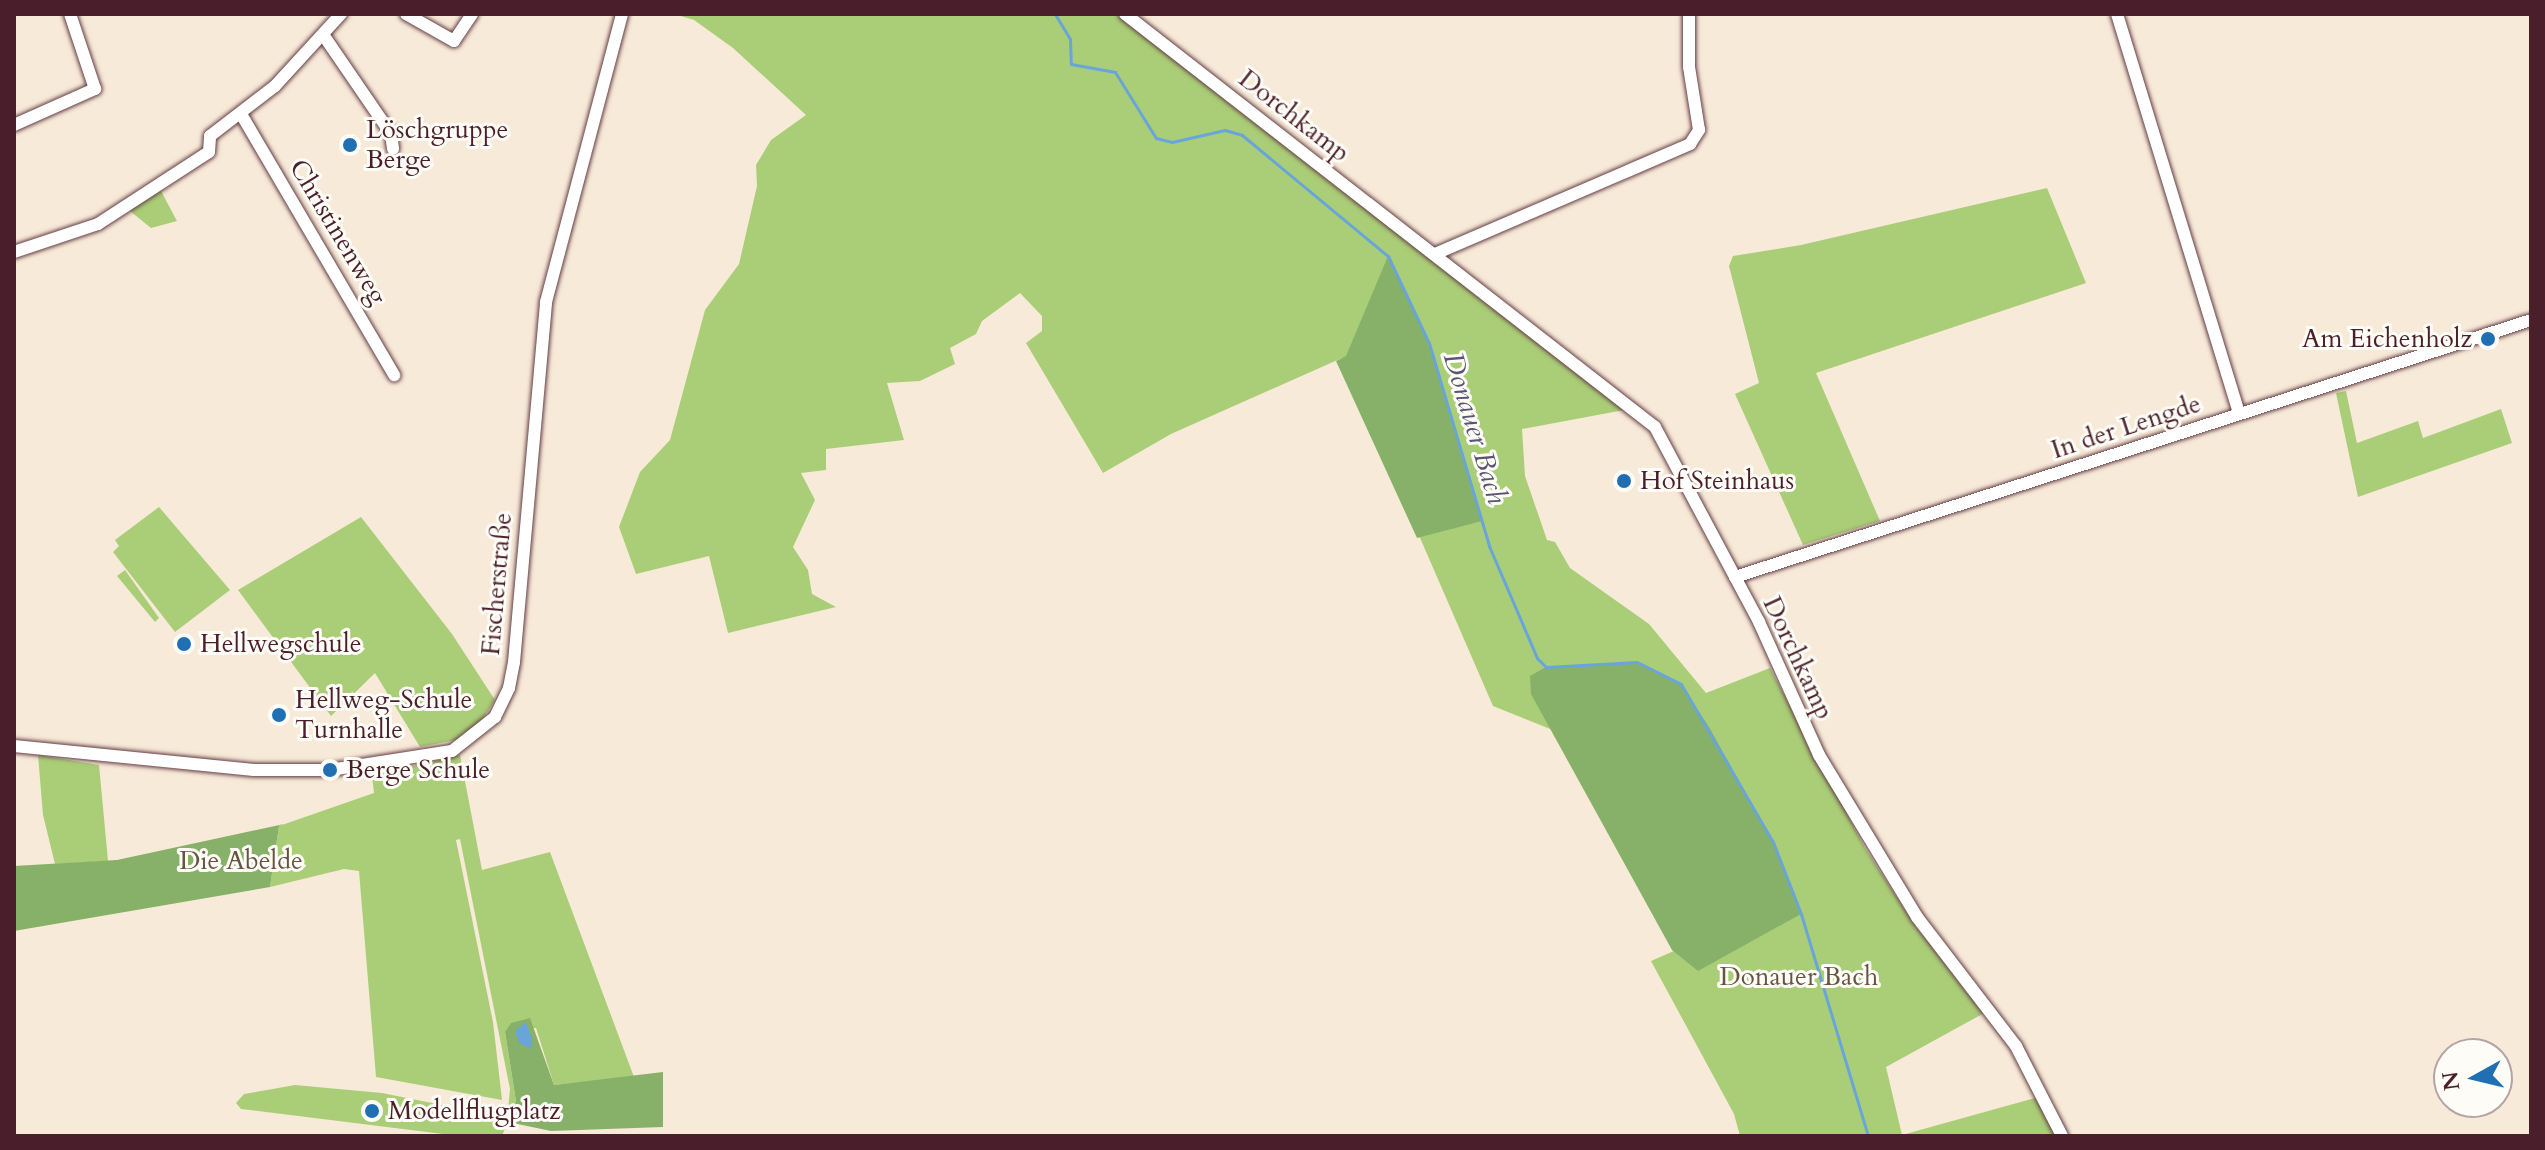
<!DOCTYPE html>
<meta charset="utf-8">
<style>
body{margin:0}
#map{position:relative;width:2545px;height:1150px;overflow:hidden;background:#f8ead8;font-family:Cardo,serif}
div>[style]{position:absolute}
.green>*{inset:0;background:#aace77}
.forest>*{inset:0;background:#87b168}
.water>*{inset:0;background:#6aa5da}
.stream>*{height:3px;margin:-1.5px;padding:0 1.5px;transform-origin:1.5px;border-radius:1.5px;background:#6aa5da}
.roads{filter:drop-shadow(0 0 2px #643d45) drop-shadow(0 0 2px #643d45)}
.minor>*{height:12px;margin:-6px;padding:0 6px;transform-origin:6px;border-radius:6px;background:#fff}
.dots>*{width:22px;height:22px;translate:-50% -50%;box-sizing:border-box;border:4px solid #fdfcf7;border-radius:50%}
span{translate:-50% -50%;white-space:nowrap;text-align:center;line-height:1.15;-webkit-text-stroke:6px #fdfcf7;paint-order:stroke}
.street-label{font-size:26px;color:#4a1f2b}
.poi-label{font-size:26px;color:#4a1f2b}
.left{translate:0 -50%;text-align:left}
.right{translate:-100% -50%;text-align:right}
.park-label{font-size:26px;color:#675442}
.water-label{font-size:28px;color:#575571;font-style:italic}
.frame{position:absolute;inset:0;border:16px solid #4a1f2b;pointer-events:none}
.north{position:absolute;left:2433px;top:1038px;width:80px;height:80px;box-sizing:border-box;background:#fdfcf7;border:2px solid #b5a4a5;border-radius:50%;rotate:262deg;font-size:22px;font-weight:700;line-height:32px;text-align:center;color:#4a1f2b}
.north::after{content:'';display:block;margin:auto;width:28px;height:36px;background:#1f6fb2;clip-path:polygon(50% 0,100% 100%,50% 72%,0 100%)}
</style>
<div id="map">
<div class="green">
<div style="clip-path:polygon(674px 14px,1117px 14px,1624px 410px,1522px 429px,1525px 476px,1547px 540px,1555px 542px,1570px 568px,1649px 624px,1706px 693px,1770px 668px,1865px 848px,1916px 927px,1986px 1012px,1886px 1067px,1902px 1135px,2035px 1098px,2060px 1136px,1740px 1136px,1734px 1114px,1651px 961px,1676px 950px,1590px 745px,1493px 706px,1342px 358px,1171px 434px,1103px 473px,1026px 343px,1042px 331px,1042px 316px,1020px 293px,982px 321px,976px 334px,950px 348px,955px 364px,920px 381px,887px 383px,904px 440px,826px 449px,826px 470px,801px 473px,815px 500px,793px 547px,808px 570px,812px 594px,836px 607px,728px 633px,709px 556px,636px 574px,619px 527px,640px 472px,670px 440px,705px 310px,739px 264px,757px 186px,756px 165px,771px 140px,806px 115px,733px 48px,694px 20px)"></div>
<div style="clip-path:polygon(2047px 188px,2086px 283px,1816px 373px,1880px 521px,1803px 545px,1735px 394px,1759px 383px,1729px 266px,1733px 256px,1801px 245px)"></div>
<div style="clip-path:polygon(161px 191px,177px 221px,151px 228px,130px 211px)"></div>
<div style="clip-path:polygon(2346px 391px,2357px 443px,2418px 421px,2423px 438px,2501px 409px,2512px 443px,2358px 497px,2336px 393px)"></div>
<div style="clip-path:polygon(159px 507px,230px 590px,175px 632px,113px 552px,119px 546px,115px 540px)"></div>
<div style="clip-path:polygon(361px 517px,452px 634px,495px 700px,480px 723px,456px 740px,420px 747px,375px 673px,331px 716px,238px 590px)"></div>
<div style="clip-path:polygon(125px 570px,159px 618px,155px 622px,117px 576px)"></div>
<div style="clip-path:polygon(38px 755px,99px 765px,108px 861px,55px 864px,43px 815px)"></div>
<div style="clip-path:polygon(460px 755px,482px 870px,550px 852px,634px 1077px,554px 1085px,536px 1028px,505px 1032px,516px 1101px,502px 1136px,459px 1136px,241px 1109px,236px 1103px,244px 1094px,295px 1085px,382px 1093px,502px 1117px,508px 1110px,510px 1089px,460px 839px,456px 840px,493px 1022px,502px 1100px,376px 1077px,359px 871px,344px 869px,270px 887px,279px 826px,374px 793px,372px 776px)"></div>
</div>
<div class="forest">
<div style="clip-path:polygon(1388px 256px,1429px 343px,1482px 521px,1417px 538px,1336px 361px,1346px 356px)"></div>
<div style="clip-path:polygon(1637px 662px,1681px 684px,1709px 727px,1773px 842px,1801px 914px,1698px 971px,1672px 950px,1531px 694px,1530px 676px,1546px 667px)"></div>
<div style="clip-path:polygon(284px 824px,279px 826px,270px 887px,14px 931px,14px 866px,117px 860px)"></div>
<div style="clip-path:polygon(530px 1018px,554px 1085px,663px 1072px,663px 1127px,551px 1131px,508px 1122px,516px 1101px,505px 1032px,511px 1023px)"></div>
</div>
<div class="water">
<div style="clip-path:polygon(526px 1022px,532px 1039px,531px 1049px,519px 1043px,515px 1031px)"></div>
</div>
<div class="stream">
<div style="left:1055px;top:14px;width:29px;rotate:59deg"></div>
<div style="left:1070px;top:39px;width:25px;rotate:88deg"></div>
<div style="left:1071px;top:64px;width:45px;rotate:10.3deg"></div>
<div style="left:1115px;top:72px;width:78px;rotate:58.2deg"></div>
<div style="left:1156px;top:138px;width:16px;rotate:14deg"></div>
<div style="left:1172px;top:142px;width:54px;rotate:-12.8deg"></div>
<div style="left:1225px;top:130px;width:18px;rotate:16deg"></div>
<div style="left:1242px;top:135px;width:190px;rotate:39.7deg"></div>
<div style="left:1388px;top:256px;width:96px;rotate:64.8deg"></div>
<div style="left:1429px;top:343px;width:212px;rotate:73.5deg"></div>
<div style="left:1489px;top:546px;width:122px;rotate:66.8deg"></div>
<div style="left:1537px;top:658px;width:13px;rotate:45deg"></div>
<div style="left:1546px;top:667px;width:91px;rotate:-3.1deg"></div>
<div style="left:1637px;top:662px;width:49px;rotate:26.6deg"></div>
<div style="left:1681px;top:684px;width:183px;rotate:59.8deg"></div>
<div style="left:1773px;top:842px;width:77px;rotate:68.7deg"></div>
<div style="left:1801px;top:914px;width:232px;rotate:73.2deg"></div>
</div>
<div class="roads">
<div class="minor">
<div style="left:406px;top:14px;width:55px;rotate:29.4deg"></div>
<div style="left:454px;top:41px;width:32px;rotate:-56deg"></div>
<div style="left:1125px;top:14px;width:672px;rotate:37.93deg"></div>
<div style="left:1655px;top:427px;width:221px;rotate:61.9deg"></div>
<div style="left:1759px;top:622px;width:146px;rotate:65.7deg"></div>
<div style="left:1819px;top:755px;width:189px;rotate:58.8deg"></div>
<div style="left:1917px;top:917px;width:163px;rotate:52.5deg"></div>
<div style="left:2016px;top:1046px;width:101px;rotate:62.9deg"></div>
<div style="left:2117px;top:14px;width:418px;rotate:73deg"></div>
<div style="left:324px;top:36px;width:119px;rotate:55.6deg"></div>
<div style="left:391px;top:134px;width:15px;rotate:82deg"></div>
<div style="left:241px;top:114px;width:303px;rotate:59.6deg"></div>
<div style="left:14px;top:125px;width:89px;rotate:-24deg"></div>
<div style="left:95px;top:89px;width:79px;rotate:-108.4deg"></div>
<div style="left:14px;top:252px;width:89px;rotate:-18.4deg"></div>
<div style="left:98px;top:224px;width:132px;rotate:-33deg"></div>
<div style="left:209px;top:152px;width:16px;rotate:-86deg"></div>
<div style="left:210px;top:136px;width:82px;rotate:-37.6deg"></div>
<div style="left:275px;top:86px;width:98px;rotate:-47.5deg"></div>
<div style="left:1435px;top:254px;width:278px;rotate:-23.3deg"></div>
<div style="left:1690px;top:144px;width:17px;rotate:-57deg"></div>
<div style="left:1699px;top:130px;width:64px;rotate:-99deg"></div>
<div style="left:1689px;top:67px;width:53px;rotate:-90deg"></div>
<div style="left:1735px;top:577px;width:836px;rotate:-17.89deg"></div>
<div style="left:14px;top:746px;width:241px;rotate:5.7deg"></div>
<div style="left:254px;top:770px;width:76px"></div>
<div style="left:330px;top:770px;width:123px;rotate:-8.9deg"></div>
<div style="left:452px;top:751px;width:55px;rotate:-38.3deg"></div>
<div style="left:495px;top:717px;width:32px;rotate:-64deg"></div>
<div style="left:509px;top:688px;width:26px;rotate:-79deg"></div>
<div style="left:514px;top:662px;width:361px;rotate:-84.9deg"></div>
<div style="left:546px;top:302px;width:298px;rotate:-75.2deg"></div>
</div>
</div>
<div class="dots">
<div style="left:350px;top:145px;background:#1f6fb2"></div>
<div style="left:2488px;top:339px;background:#1f6fb2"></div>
<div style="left:1624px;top:481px;background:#1f6fb2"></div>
<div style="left:184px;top:644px;background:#1f6fb2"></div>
<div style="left:279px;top:715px;background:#1f6fb2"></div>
<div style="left:330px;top:770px;background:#1f6fb2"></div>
<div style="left:372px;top:1111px;background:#1f6fb2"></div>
</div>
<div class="street-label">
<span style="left:1294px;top:116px;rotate:38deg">Dorchkamp</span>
<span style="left:338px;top:232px;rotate:59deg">Christinenweg</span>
<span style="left:2126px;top:427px;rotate:-18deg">In der Lengde</span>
<span style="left:497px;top:584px;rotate:-85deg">Fischerstraße</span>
<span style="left:1798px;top:658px;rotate:65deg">Dorchkamp</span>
</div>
<div class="poi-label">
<span class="left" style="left:366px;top:145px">Löschgruppe<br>Berge</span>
<span class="right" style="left:2472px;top:339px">Am Eichenholz</span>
<span class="left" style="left:1640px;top:481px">Hof Steinhaus</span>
<span class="left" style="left:200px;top:644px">Hellwegschule</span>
<span class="left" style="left:295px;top:715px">Hellweg-Schule<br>Turnhalle</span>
<span class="left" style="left:346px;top:770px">Berge Schule</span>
<span class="left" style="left:388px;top:1111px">Modellflugplatz</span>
</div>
<div class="park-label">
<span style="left:241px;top:861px">Die Abelde</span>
<span style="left:1799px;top:977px">Donauer Bach</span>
</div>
<div class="water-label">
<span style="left:1475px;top:428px;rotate:73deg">Donauer Bach</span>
</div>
<div class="frame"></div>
<div class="north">N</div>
</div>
